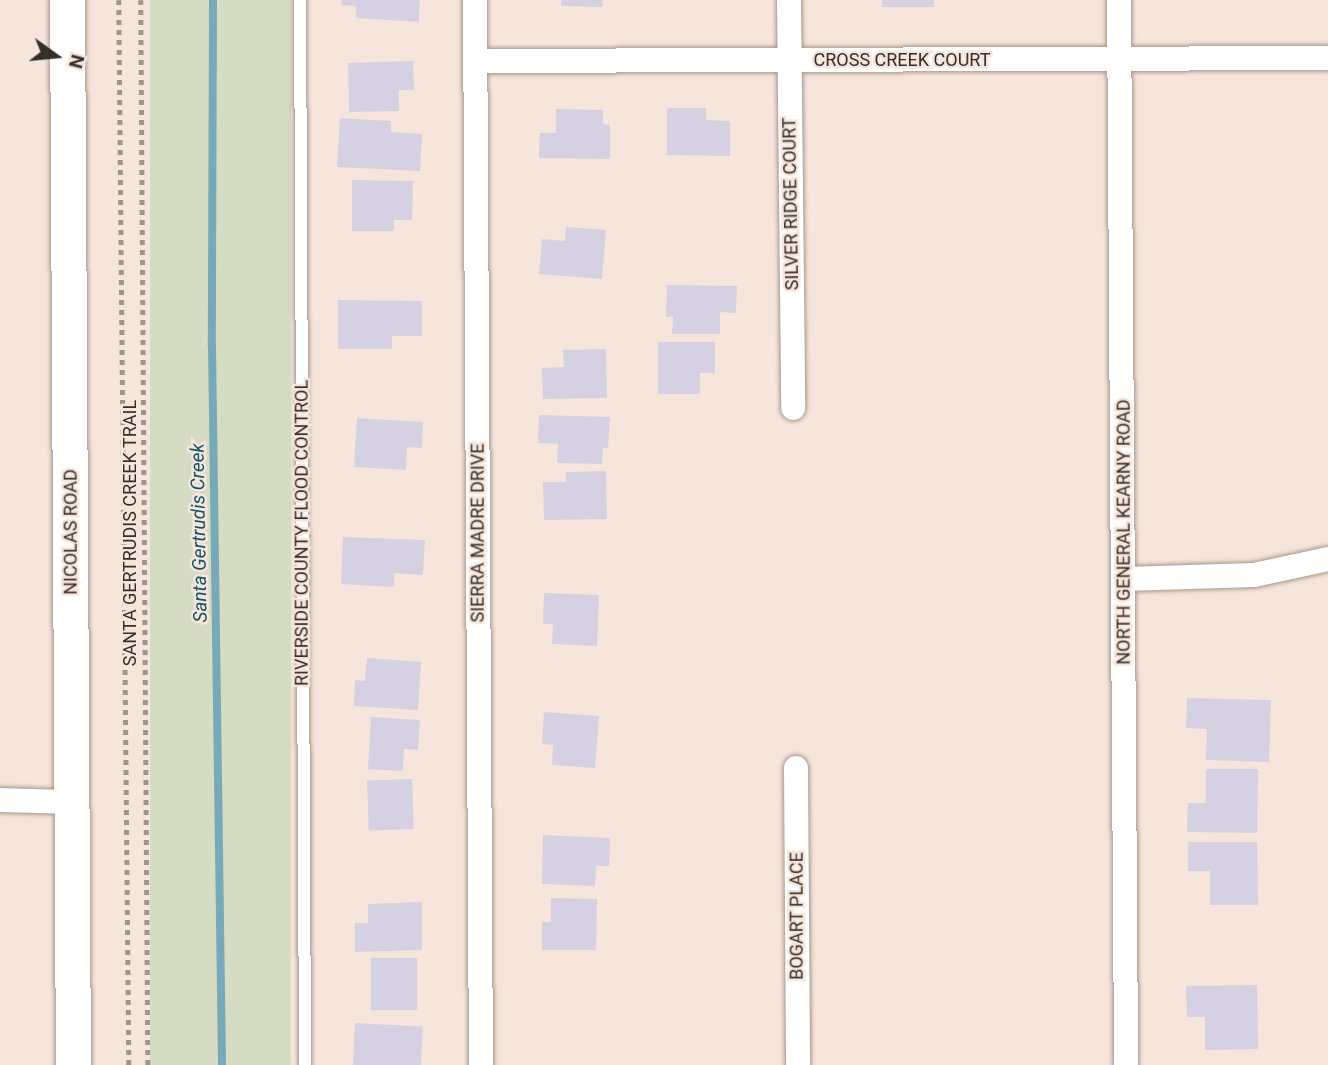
<!DOCTYPE html>
<style>
body{margin:0}
#map{position:relative;width:1328px;height:1065px;overflow:hidden;background:#f6e5db;font-family:Roboto,sans-serif}
div>[style]{position:absolute}
.green>*{inset:0;background:#d5dcc3;transform-origin:0 0}
.stream>*{height:8px;margin:-4px;padding:0 4px;transform-origin:4px;border-radius:4px;background:#79a9b8}
.building>*{inset:0;background:#d6d1e2;transform-origin:0 0}
.path>*{height:4.5px;margin-top:-2.25px;transform-origin:0;background:repeating-linear-gradient(90deg,#a0948c 0 5px,transparent 0 10px)}
.roads{filter:drop-shadow(0 0 2px #a6978d) drop-shadow(0 0 2px #a6978d)}
.lane>*{height:12px;margin:-6px;padding:0 6px;transform-origin:6px;border-radius:6px;background:#fff}
.street>*{height:24px;margin:-12px;padding:0 12px;transform-origin:12px;border-radius:12px;background:#fff}
.secondary>*{height:35px;margin:-17.5px;padding:0 17.5px;transform-origin:17.5px;border-radius:17.5px;background:#fff}
span{translate:-50% -50%;white-space:nowrap;text-align:center;line-height:1.15;-webkit-text-stroke:5px #f6e5db;paint-order:stroke}
.street-label{font-size:18px;color:#352f2b}
.water-label{font-size:19px;color:#125566;font-style:italic}
.north{position:absolute;left:21px;top:21px;width:70px;height:70px;-webkit-text-stroke:5px #f6e5db;paint-order:stroke;rotate:105deg;font-size:19px;font-weight:700;line-height:28px;text-align:center;color:#352f2b}
.north::after{content:'';display:block;margin:auto;width:24px;height:32px;background:#352f2b;clip-path:polygon(50% 0,100% 100%,50% 72%,0 100%)}
</style>
<div id="map">
<div class="green">
<div style="left:150px;top:0;width:141px;height:1065px"></div>
</div>
<div class="stream">
<div style="left:213px;top:0;width:347px;rotate:90.2deg"></div>
<div style="left:212px;top:347px;width:718px;rotate:89.2deg"></div>
</div>
<div class="building">
<div style="clip-path:polygon(342px 0,420px 0,419px 22px,356px 18px,356px 6px,341px 5px)"></div>
<div style="clip-path:polygon(561px 0,603px 0,602px 7px,561px 6px)"></div>
<div style="left:882px;top:0;width:52px;height:7px"></div>
<div style="clip-path:polygon(413px 61px,414px 90px,399px 90px,399px 111px,349px 112px,348px 63px)"></div>
<div style="clip-path:polygon(667px 108px,706px 108px,706px 120px,730px 121px,730px 156px,667px 155px)"></div>
<div style="clip-path:polygon(556px 109px,603px 110px,603px 124px,610px 125px,610px 159px,539px 158px,540px 133px,556px 133px)"></div>
<div style="clip-path:polygon(340px 118px,391px 121px,391px 132px,422px 134px,420px 171px,337px 167px)"></div>
<div style="clip-path:polygon(352px 180px,413px 181px,412px 220px,394px 220px,394px 231px,352px 231px)"></div>
<div style="clip-path:polygon(566px 227px,606px 230px,602px 279px,539px 274px,542px 239px,565px 241px)"></div>
<div style="clip-path:polygon(667px 285px,737px 286px,736px 313px,720px 312px,720px 334px,672px 334px,673px 316px,666px 317px)"></div>
<div style="clip-path:polygon(338px 300px,422px 301px,422px 336px,392px 336px,392px 349px,338px 349px)"></div>
<div style="clip-path:polygon(658px 342px,715px 342px,715px 373px,700px 373px,700px 394px,658px 394px)"></div>
<div style="clip-path:polygon(606px 349px,607px 398px,543px 399px,542px 368px,564px 367px,563px 350px)"></div>
<div style="clip-path:polygon(539px 415px,610px 417px,608px 448px,603px 448px,602px 464px,557px 463px,558px 444px,538px 443px)"></div>
<div style="clip-path:polygon(357px 418px,423px 422px,422px 448px,407px 447px,406px 470px,354px 467px)"></div>
<div style="clip-path:polygon(606px 471px,607px 519px,544px 520px,543px 482px,566px 482px,566px 472px)"></div>
<div style="clip-path:polygon(343px 537px,425px 540px,423px 575px,394px 573px,394px 587px,341px 584px)"></div>
<div style="clip-path:polygon(544px 593px,599px 595px,597px 646px,552px 644px,553px 624px,543px 624px)"></div>
<div style="clip-path:polygon(367px 658px,421px 662px,418px 710px,354px 706px,355px 680px,365px 681px)"></div>
<div style="clip-path:polygon(1187px 698px,1271px 700px,1269px 762px,1206px 760px,1207px 729px,1186px 728px)"></div>
<div style="clip-path:polygon(544px 712px,599px 716px,595px 768px,552px 765px,553px 745px,542px 744px)"></div>
<div style="clip-path:polygon(371px 717px,420px 720px,418px 750px,404px 749px,403px 771px,368px 769px)"></div>
<div style="clip-path:polygon(1206px 769px,1258px 769px,1257px 833px,1187px 832px,1188px 803px,1206px 803px)"></div>
<div style="left:412px;top:779px;width:50px;height:45px;rotate:88deg"></div>
<div style="clip-path:polygon(543px 835px,610px 838px,609px 866px,596px 866px,595px 886px,542px 884px)"></div>
<div style="clip-path:polygon(1188px 842px,1257px 842px,1258px 905px,1210px 905px,1210px 871px,1188px 871px)"></div>
<div style="clip-path:polygon(551px 898px,597px 899px,596px 950px,542px 950px,542px 922px,551px 922px)"></div>
<div style="clip-path:polygon(422px 902px,422px 950px,355px 952px,355px 923px,368px 923px,368px 904px)"></div>
<div style="left:371px;top:958px;width:46px;height:52px"></div>
<div style="clip-path:polygon(1257px 985px,1258px 1049px,1205px 1050px,1205px 1017px,1187px 1017px,1186px 986px)"></div>
<div style="left:355px;top:1023px;width:68px;height:42px;rotate:3deg"></div>
</div>
<div class="path">
<div style="left:119px;top:0;width:1065px;rotate:89.46deg"></div>
<div style="left:141px;top:0;width:1065px;rotate:89.62deg"></div>
</div>
<div class="roads">
<div class="lane">
<div style="left:300px;top:0;width:1065px;rotate:89.73deg"></div>
</div>
<div class="street">
<div style="left:475px;top:0;width:1065px;rotate:89.68deg"></div>
<div style="left:789px;top:0;width:408px;rotate:89.4deg"></div>
<div style="left:1119px;top:0;width:1065px;rotate:89.62deg"></div>
<div style="left:476px;top:61px;width:852px;rotate:-0.2deg"></div>
<div style="left:1125px;top:579px;width:129px;rotate:-1.8deg"></div>
<div style="left:1254px;top:575px;width:76px;rotate:-12.2deg"></div>
<div style="left:796px;top:768px;width:297px;rotate:89.6deg"></div>
<div style="left:0;top:800px;width:73px;rotate:1.6deg"></div>
</div>
<div class="secondary">
<div style="left:67px;top:0;width:1065px;rotate:89.68deg"></div>
</div>
</div>
<div class="street-label">
<span style="left:902px;top:60px">CROSS CREEK COURT</span>
<span style="left:791px;top:204px;rotate:-91deg">SILVER RIDGE COURT</span>
<span style="left:71px;top:532px;rotate:-90deg">NICOLAS ROAD</span>
<span style="left:1124px;top:532px;rotate:-90deg">NORTH GENERAL KEARNY ROAD</span>
<span style="left:130px;top:533px;rotate:-90deg">SANTA GERTRUDIS CREEK TRAIL</span>
<span style="left:302px;top:533px;rotate:-90deg">RIVERSIDE COUNTY FLOOD CONTROL</span>
<span style="left:478px;top:533px;rotate:-90deg">SIERRA MADRE DRIVE</span>
<span style="left:797px;top:916px;rotate:-90deg">BOGART PLACE</span>
</div>
<div class="water-label">
<span style="left:199px;top:533px;rotate:-91deg">Santa Gertrudis Creek</span>
</div>
<div class="north">N</div>
</div>
